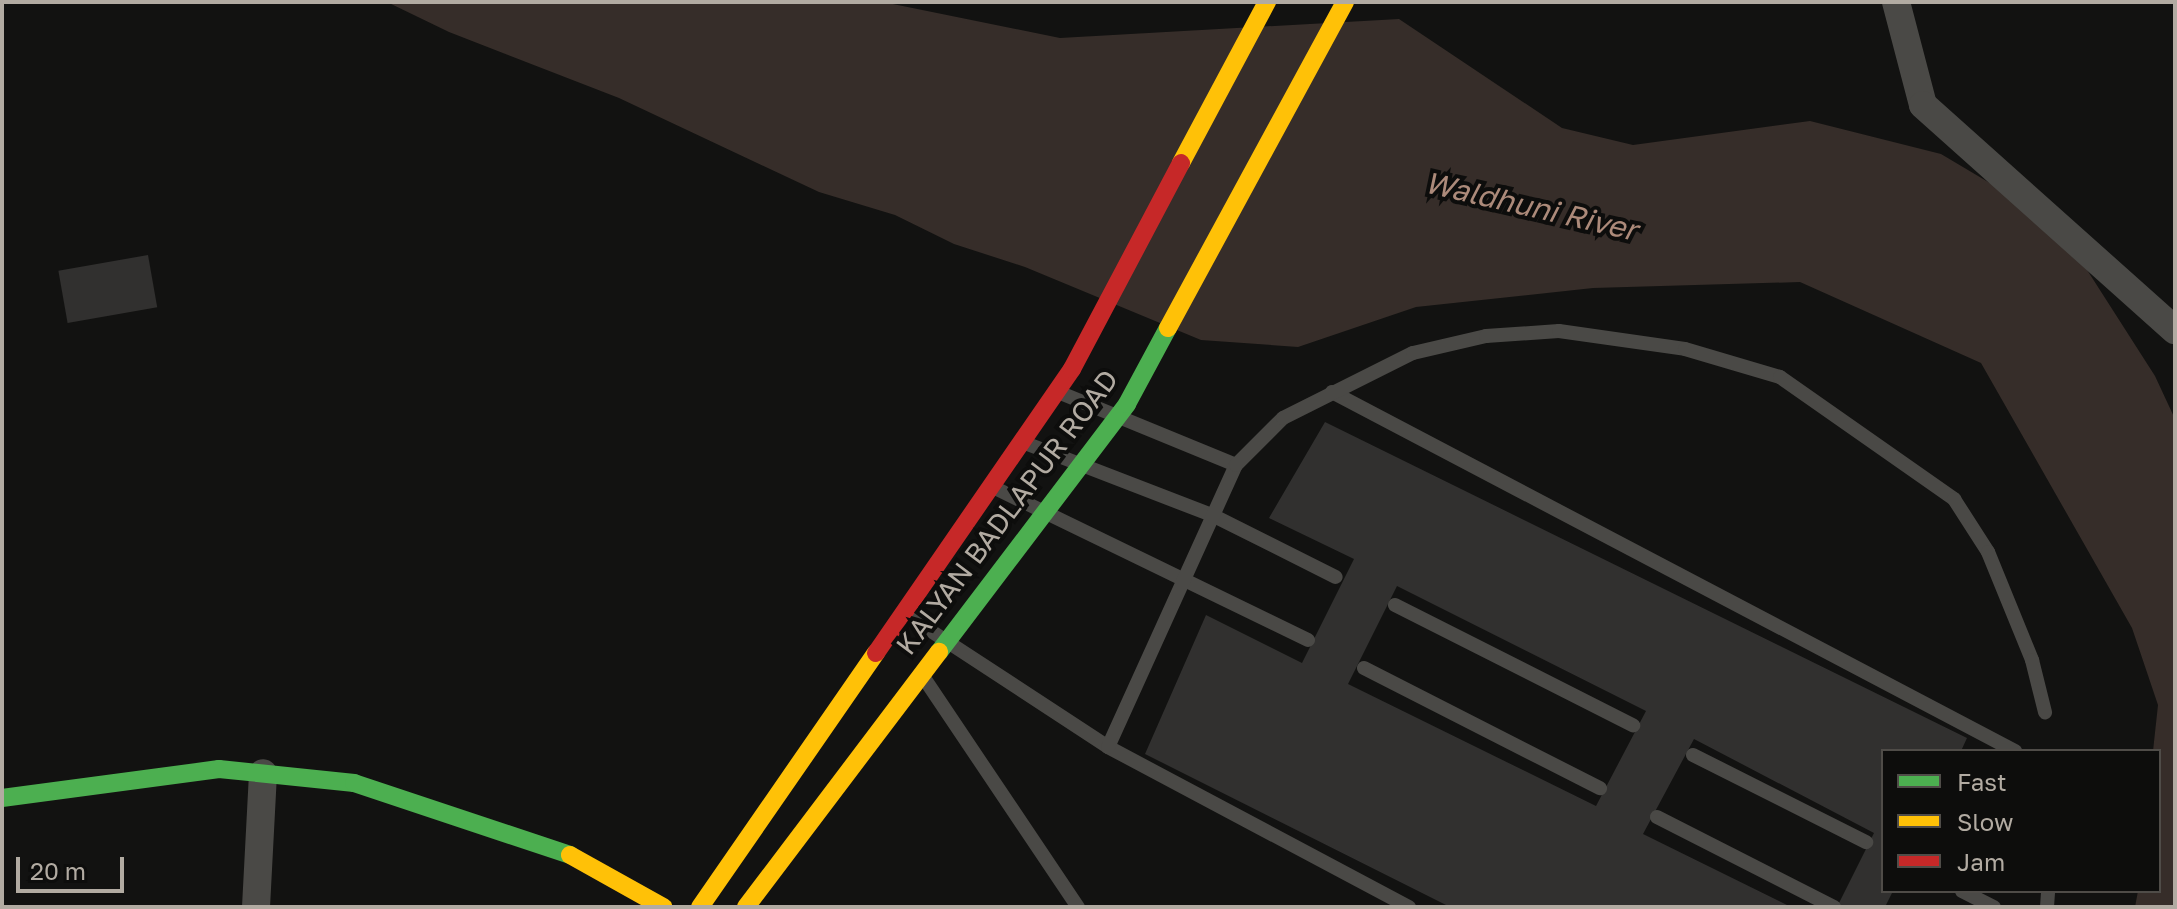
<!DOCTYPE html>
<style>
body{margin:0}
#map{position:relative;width:2177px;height:909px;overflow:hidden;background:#121211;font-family:"Golos Text",sans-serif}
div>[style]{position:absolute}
.water>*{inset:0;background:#362d29}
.building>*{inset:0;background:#31302f;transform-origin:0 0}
.lane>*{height:14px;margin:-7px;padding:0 7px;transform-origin:7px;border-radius:7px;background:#4a4946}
.street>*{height:28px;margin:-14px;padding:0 14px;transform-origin:14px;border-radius:14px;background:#4a4946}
.fast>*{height:18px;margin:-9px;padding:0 9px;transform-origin:9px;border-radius:9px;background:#4caf50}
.slow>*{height:18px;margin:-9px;padding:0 9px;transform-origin:9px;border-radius:9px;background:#ffc107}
.jam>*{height:18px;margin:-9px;padding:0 9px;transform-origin:9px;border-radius:9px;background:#c62828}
span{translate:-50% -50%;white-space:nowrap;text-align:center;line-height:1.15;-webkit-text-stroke:8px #0d0d0c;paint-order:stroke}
.street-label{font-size:28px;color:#b2aba2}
.water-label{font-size:30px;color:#ac8a7a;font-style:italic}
.frame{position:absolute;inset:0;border:4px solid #b2aba2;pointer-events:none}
.legend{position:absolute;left:1881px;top:749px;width:280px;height:144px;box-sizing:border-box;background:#0d0d0c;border:2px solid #4f4c48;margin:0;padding:10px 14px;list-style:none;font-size:24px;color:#b2aba2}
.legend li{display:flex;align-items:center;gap:16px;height:40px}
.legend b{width:40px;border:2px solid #4f4c48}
.scale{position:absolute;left:16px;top:857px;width:108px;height:36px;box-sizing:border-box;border:4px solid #b2aba2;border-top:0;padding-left:10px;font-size:24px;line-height:28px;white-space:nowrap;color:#b2aba2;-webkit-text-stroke:6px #0d0d0c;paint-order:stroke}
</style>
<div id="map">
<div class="water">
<div style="clip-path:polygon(387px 2px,883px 2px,1060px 38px,1399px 19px,1562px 128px,1633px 145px,1810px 121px,1941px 154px,2057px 223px,2155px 376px,2175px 419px,2175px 907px,2135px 907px,2138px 891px,2159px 891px,2159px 751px,2153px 751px,2158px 705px,2132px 628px,1981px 363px,1800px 282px,1593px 288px,1416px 307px,1298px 347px,1201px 340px,1025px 267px,954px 244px,895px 215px,819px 192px,619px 98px,449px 32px)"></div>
</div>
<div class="building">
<div style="left:148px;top:255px;width:53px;height:91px;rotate:80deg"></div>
<div style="clip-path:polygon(evenodd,1325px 422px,1967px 738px,1961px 751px,1883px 751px,1883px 891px,1893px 891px,1885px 907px,1837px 907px,1874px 833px,1694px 739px,1643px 834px,1791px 907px,1450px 907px,1145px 754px,1206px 615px,1302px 663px,1354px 559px,1269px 518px,1325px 422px,1397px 586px,1646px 711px,1596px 806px,1348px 684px,1397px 586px)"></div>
</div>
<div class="lane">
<div style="left:1332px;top:392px;width:772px;rotate:27.73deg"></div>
<div style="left:1063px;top:394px;width:187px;rotate:22.3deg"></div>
<div style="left:1025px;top:443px;width:203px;rotate:21.1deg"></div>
<div style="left:1214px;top:516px;width:136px;rotate:26.6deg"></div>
<div style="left:995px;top:488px;width:348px;rotate:25.9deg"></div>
<div style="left:1395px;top:605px;width:267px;rotate:26.8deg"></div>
<div style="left:908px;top:616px;width:239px;rotate:33.2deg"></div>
<div style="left:1108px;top:747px;width:341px;rotate:28deg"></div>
<div style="left:1364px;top:668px;width:265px;rotate:27deg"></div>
<div style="left:924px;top:678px;width:276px;rotate:56.1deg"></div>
<div style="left:1108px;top:747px;width:310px;rotate:-65.6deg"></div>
<div style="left:1236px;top:465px;width:66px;rotate:-45deg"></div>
<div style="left:1283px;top:418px;width:145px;rotate:-26.6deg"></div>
<div style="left:1413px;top:353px;width:75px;rotate:-13.1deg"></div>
<div style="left:1486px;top:336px;width:73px;rotate:-3.9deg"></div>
<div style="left:1559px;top:331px;width:127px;rotate:8.1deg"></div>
<div style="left:1685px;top:349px;width:99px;rotate:16.4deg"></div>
<div style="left:1780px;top:377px;width:213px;rotate:35deg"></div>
<div style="left:1954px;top:499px;width:63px;rotate:57.3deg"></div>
<div style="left:1988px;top:552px;width:117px;rotate:67.8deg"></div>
<div style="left:2032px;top:660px;width:54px;rotate:76deg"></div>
<div style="left:1693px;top:755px;width:194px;rotate:26.7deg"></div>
<div style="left:1657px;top:817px;width:199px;rotate:27deg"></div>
<div style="left:1962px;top:891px;width:36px;rotate:27deg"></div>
<div style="left:2047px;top:907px;width:16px;rotate:-86deg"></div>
</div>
<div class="street">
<div style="left:1896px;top:2px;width:106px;rotate:75.3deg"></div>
<div style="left:1923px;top:105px;width:338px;rotate:41.8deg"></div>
<div style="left:256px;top:907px;width:134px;rotate:-87deg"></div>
</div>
<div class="fast">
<div style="left:939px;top:652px;width:311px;rotate:-52.8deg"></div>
<div style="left:1127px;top:404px;width:86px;rotate:-61.7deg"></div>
<div style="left:2px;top:798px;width:219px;rotate:-7.6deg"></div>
<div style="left:219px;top:769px;width:136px;rotate:5.9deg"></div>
<div style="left:354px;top:783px;width:228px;rotate:18.4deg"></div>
</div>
<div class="slow">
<div style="left:1181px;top:163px;width:183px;rotate:-61.9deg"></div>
<div style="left:1168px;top:328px;width:371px;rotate:-61.5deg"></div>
<div style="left:570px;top:855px;width:107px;rotate:29.2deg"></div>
<div style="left:700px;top:907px;width:309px;rotate:-55.3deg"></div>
<div style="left:746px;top:907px;width:320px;rotate:-52.9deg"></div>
</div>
<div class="jam">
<div style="left:876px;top:653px;width:345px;rotate:-55.4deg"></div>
<div style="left:1072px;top:369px;width:233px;rotate:-62.1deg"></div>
</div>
<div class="street-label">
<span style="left:1007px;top:512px;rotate:-53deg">KALYAN BADLAPUR ROAD</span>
</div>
<div class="water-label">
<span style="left:1531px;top:206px;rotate:13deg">Waldhuni River</span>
</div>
<div class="frame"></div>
<ul class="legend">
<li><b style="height:10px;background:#4caf50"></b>Fast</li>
<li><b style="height:10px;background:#ffc107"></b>Slow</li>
<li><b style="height:10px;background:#c62828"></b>Jam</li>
</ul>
<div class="scale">20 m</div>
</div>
